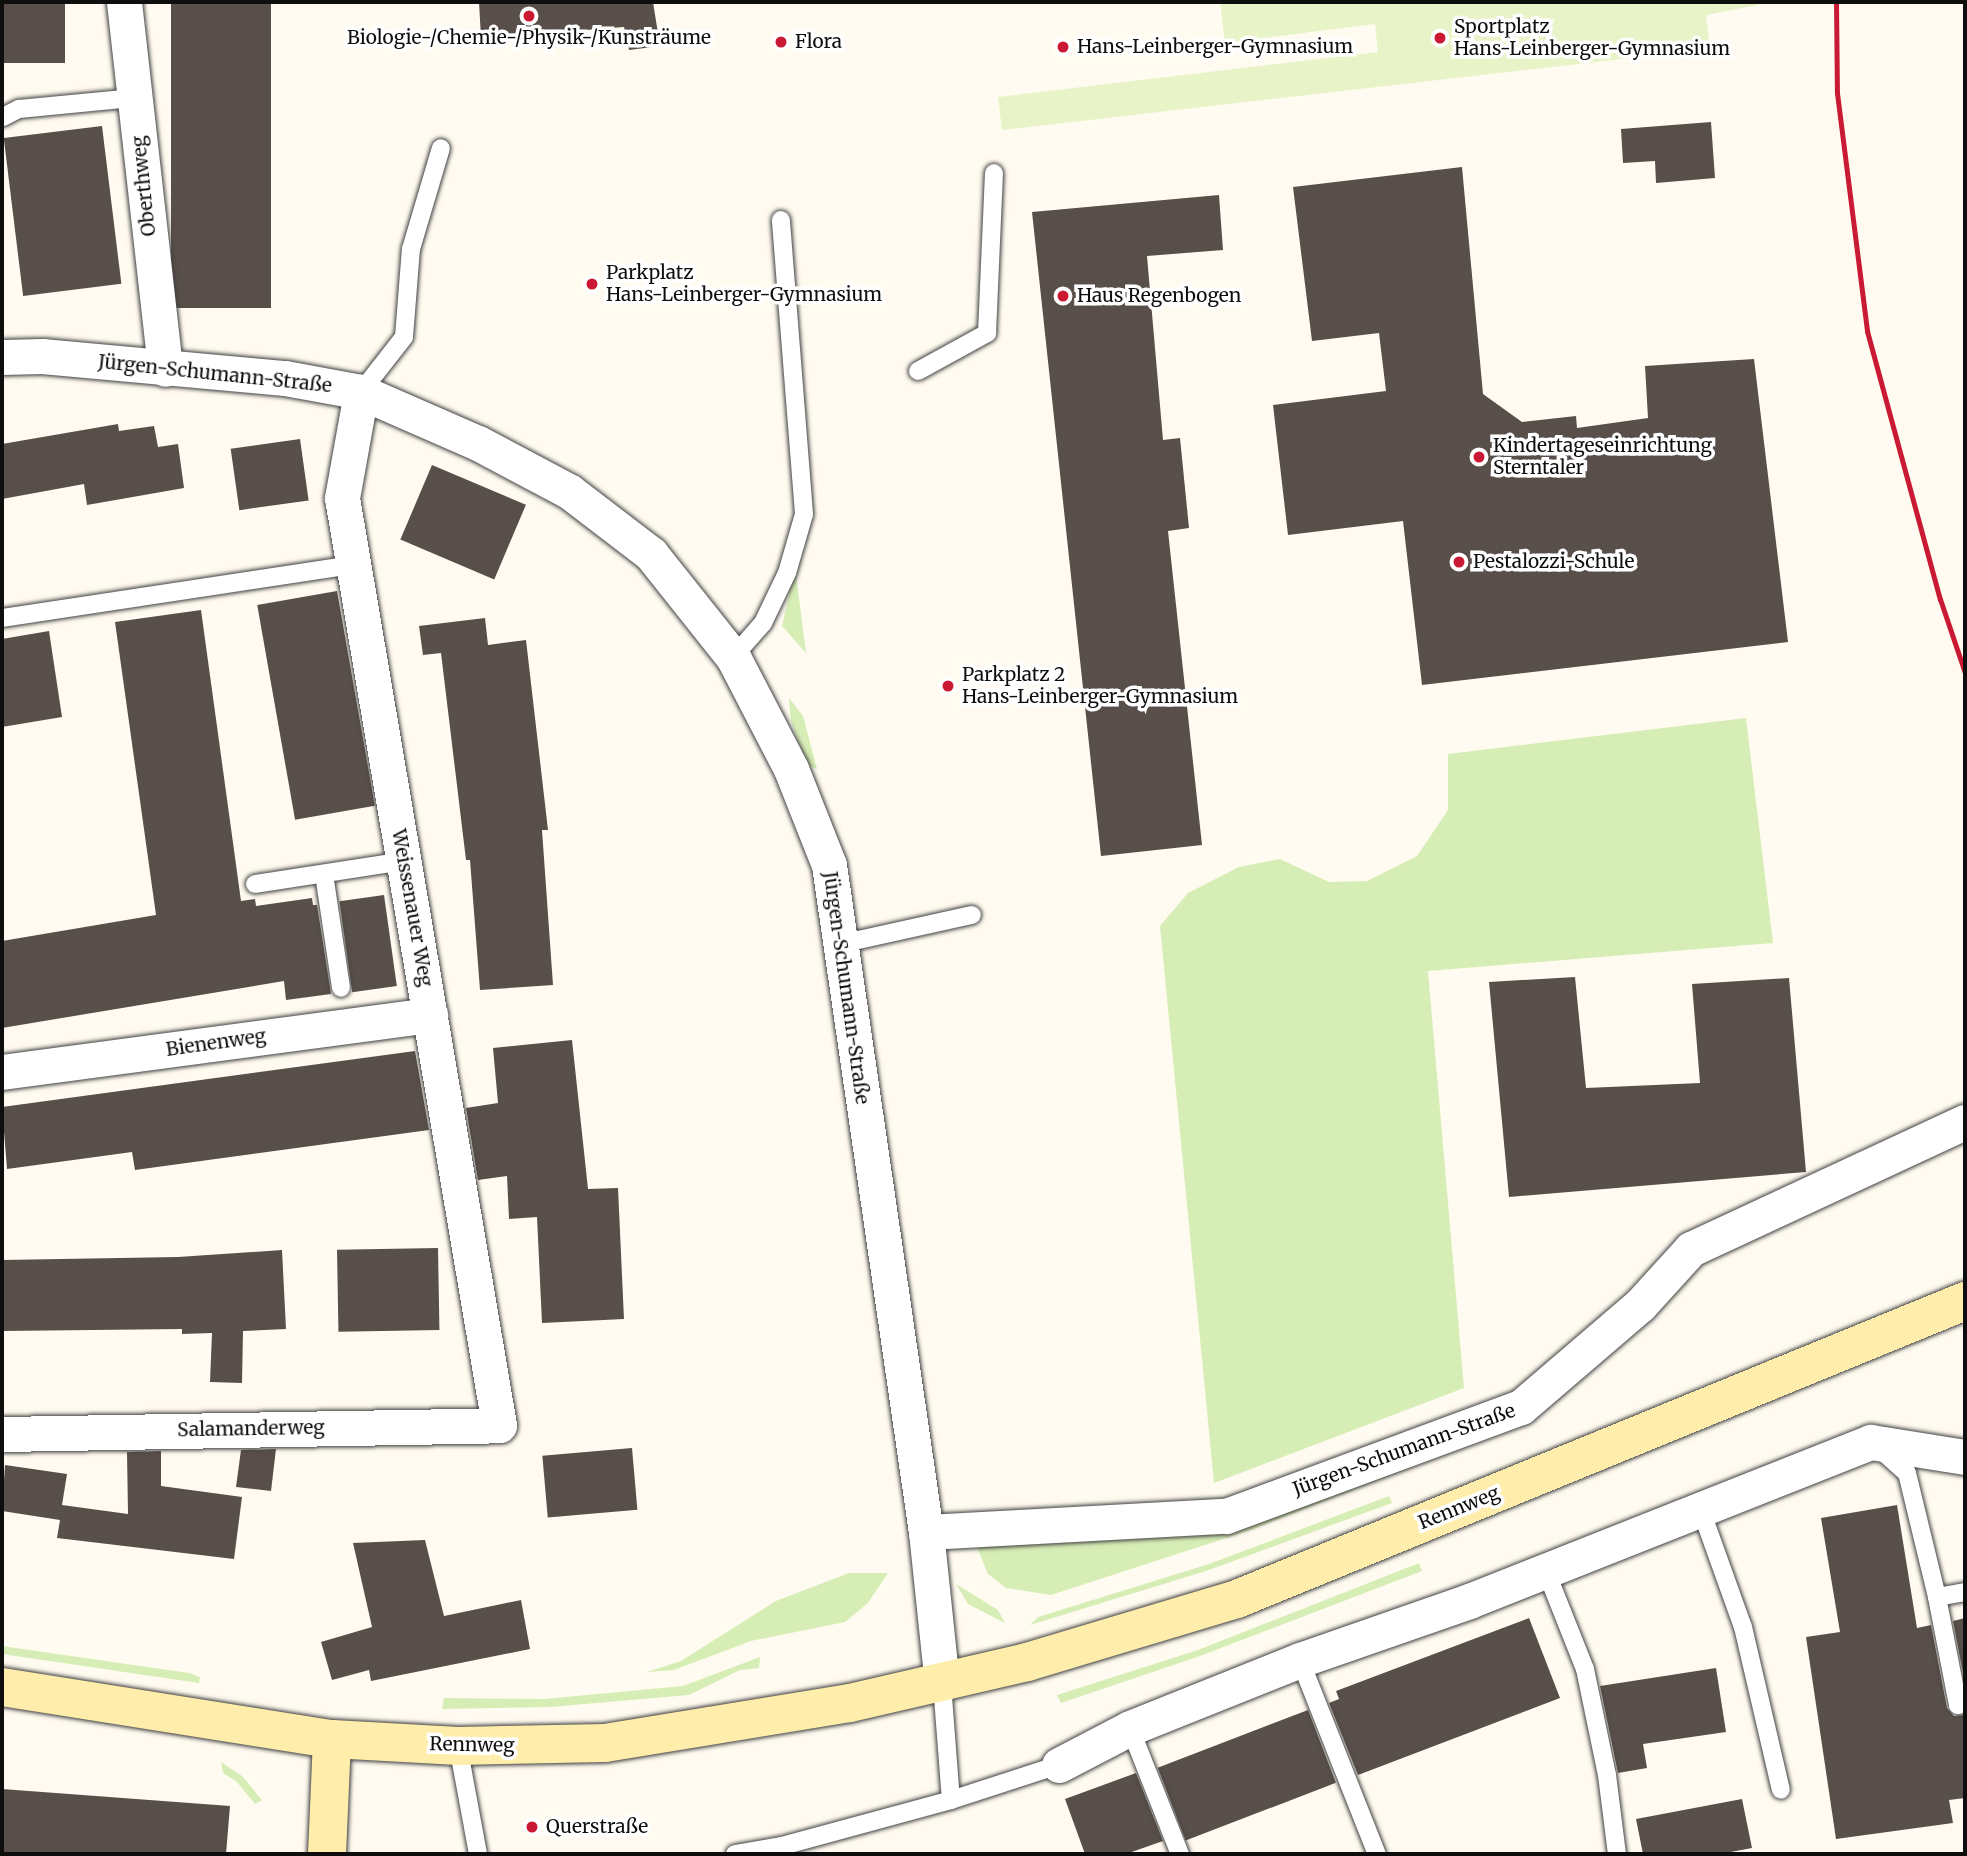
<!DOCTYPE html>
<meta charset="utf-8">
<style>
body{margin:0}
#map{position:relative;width:1967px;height:1856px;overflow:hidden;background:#fffbf0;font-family:Merriweather,serif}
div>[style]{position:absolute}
.green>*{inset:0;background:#d7edb6}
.pitch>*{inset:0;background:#e8f4c8}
.building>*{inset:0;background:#584e4a;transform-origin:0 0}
.roads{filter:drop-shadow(0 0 2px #414141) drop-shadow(0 0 2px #414141)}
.lane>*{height:18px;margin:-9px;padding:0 9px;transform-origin:9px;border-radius:9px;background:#fff}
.street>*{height:35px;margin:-17.5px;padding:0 17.5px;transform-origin:17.5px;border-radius:17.5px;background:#fff}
.secondary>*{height:38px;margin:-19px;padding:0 19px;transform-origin:19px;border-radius:19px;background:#ffeeab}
.rail>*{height:5px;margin:-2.5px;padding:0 2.5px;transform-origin:2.5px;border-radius:2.5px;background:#ca1a33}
.dots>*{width:19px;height:19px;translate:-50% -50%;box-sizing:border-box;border:4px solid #fff;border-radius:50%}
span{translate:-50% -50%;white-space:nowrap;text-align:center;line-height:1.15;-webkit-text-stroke:7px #fff;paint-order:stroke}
.poi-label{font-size:19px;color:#0e0e0e}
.left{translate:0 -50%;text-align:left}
.street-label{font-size:19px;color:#0e0e0e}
.frame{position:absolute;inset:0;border:4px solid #0e0e0e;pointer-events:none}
</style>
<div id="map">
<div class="green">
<div style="clip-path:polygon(795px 567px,806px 653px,782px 626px)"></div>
<div style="clip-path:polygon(789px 698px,803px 716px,817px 769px,807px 765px,791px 721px)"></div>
<div style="clip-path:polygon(1746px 718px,1773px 943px,1428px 971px,1464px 1388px,1214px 1483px,1160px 926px,1188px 893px,1239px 867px,1280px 859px,1329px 882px,1367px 881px,1417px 856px,1448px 810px,1448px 754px)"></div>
<div style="clip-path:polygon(1490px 1437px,1251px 1530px,1051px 1595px,1006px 1588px,988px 1574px,972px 1535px,1191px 1528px)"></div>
<div style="clip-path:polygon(1389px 1496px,1392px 1503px,1209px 1570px,1030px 1625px,1038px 1617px,1209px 1564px)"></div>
<div style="clip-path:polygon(1419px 1563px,1422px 1571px,1200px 1656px,1061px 1703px,1057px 1695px,1198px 1650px)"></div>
<div style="clip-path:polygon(849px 1573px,888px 1573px,868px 1603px,845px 1622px,751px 1641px,674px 1670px,647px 1672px,681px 1661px,776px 1601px)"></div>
<div style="clip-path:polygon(956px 1584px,998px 1610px,1005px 1623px,968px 1604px)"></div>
<div style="clip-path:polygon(2px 1646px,189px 1673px,200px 1677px,199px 1683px,2px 1654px)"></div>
<div style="clip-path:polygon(760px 1657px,759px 1668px,740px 1670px,689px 1695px,550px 1707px,442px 1709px,444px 1698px,544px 1699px,683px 1686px)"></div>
<div style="clip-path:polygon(221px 1762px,242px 1776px,262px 1800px,255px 1804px,237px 1782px,223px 1773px)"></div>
</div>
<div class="pitch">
<div style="clip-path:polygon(1220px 2px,1757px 2px,1758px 5px,1706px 15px,1710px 49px,1002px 130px,998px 97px,1378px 52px,1375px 24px,1225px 43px)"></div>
</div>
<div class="building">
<div style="left:2px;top:2px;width:63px;height:61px"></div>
<div style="left:171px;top:2px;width:100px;height:306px"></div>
<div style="clip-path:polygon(479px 2px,653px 2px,660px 46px,629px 50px,624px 27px,481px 38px)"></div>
<div style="clip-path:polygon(1711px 122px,1715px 178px,1656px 183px,1655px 161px,1623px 163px,1621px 129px)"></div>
<div style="left:102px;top:126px;width:159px;height:99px;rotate:83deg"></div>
<div style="clip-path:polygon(1462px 167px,1483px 394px,1522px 422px,1576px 416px,1577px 428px,1648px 418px,1645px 366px,1754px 359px,1788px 642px,1422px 685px,1403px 521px,1288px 535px,1273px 405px,1386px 391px,1379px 333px,1312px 341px,1293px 187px)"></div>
<div style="clip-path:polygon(1219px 195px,1223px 250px,1147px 256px,1163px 440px,1180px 438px,1189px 528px,1168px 531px,1202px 845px,1101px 856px,1032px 212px)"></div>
<div style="clip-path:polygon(118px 424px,119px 431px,154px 426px,158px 447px,178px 444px,184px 488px,87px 505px,84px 484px,2px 499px,2px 444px)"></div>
<div style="left:300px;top:439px;width:62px;height:70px;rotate:82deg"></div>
<div style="left:432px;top:465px;width:102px;height:81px;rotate:23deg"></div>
<div style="left:337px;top:591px;width:218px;height:81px;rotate:80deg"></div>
<div style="clip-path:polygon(201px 610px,241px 901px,255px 899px,256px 906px,312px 898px,313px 905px,317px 905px,331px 994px,286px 1000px,284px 981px,2px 1028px,2px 941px,156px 915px,115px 622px)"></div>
<div style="clip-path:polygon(485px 618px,488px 645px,526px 640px,548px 830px,542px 830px,553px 985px,480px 990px,470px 860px,466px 860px,441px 653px,423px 655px,419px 626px)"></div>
<div style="clip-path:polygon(49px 631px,62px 717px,2px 727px,2px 639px)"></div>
<div style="left:384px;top:895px;width:92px;height:45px;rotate:82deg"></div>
<div style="clip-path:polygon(1575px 977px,1586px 1088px,1700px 1083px,1692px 984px,1789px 978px,1806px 1172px,1509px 1197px,1489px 982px)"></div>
<div style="clip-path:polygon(572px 1040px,588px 1189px,618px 1188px,624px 1319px,542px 1323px,537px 1217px,509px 1219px,507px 1176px,478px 1180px,466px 1108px,498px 1103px,493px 1048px)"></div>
<div style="clip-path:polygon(415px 1051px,429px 1130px,135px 1170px,132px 1152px,7px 1169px,2px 1107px)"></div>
<div style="left:438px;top:1248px;width:82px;height:101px;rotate:89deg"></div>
<div style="clip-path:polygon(282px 1250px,286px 1329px,243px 1331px,242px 1383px,210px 1382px,212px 1333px,182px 1334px,182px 1329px,2px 1331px,2px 1260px,178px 1257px)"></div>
<div style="left:632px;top:1448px;width:62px;height:90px;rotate:85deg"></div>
<div style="clip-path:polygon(276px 1449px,271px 1491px,236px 1487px,241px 1450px)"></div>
<div style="clip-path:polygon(161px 1451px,161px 1486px,242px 1497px,234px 1559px,57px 1538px,60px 1520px,2px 1511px,5px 1465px,67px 1474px,62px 1505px,128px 1514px,127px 1452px)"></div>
<div style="clip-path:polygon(1897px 1505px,1917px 1628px,1931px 1625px,1947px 1708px,1954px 1716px,1965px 1715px,1965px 1798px,1949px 1800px,1953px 1823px,1836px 1839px,1806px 1637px,1840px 1632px,1821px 1518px)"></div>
<div style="clip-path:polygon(425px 1540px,444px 1616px,521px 1600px,530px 1649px,371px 1681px,369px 1670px,332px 1680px,321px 1642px,372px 1627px,353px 1543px)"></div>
<div style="clip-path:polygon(1529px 1618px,1560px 1698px,1358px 1775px,1329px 1703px,1339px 1699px,1336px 1691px)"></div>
<div style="clip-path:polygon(1965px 1618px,1965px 1683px,1953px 1621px)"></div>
<div style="clip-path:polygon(1716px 1668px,1726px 1732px,1643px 1744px,1647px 1768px,1618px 1773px,1600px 1686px)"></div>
<div style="left:1308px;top:1710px;width:78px;height:161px;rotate:69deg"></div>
<div style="clip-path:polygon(1136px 1773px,1163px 1841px,1126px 1854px,1085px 1854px,1065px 1799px)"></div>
<div style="clip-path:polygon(2px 1789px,230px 1806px,226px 1854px,2px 1854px)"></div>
<div style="clip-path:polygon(1742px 1799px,1752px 1848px,1720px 1854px,1643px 1854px,1636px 1819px)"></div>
</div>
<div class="roads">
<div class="lane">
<div style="left:3px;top:117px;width:18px;rotate:-27deg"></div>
<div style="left:19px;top:109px;width:116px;rotate:-5.5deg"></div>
<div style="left:918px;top:371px;width:79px;rotate:-28.8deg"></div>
<div style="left:987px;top:333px;width:160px;rotate:-87.5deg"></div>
<div style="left:361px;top:392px;width:70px;rotate:-52deg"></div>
<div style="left:404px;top:337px;width:88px;rotate:-85.5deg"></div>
<div style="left:411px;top:249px;width:105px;rotate:-73.5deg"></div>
<div style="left:2px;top:618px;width:356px;rotate:-8.6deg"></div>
<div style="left:733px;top:657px;width:45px;rotate:-48.6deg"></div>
<div style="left:763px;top:623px;width:55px;rotate:-64.4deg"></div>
<div style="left:787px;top:573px;width:61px;rotate:-73.9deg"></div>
<div style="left:804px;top:514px;width:295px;rotate:-94.5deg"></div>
<div style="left:324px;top:874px;width:115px;rotate:81.5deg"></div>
<div style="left:255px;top:884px;width:151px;rotate:-8.8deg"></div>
<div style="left:840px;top:944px;width:135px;rotate:-12.4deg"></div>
<div style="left:1880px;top:1449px;width:36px;rotate:42deg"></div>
<div style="left:1907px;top:1473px;width:128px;rotate:76.4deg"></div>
<div style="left:1937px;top:1597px;width:28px;rotate:-10deg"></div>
<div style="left:1701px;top:1510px;width:124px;rotate:70.3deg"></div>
<div style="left:1743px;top:1627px;width:167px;rotate:76.9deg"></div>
<div style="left:1546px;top:1571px;width:105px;rotate:68.3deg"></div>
<div style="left:1585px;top:1669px;width:108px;rotate:78.3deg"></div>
<div style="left:1607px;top:1775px;width:80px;rotate:82.8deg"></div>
<div style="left:1937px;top:1597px;width:110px;rotate:79deg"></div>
<div style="left:1958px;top:1705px;width:7px;rotate:-16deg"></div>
<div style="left:1300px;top:1660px;width:209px;rotate:68.4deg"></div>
<div style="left:942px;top:1684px;width:116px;rotate:85.6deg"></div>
<div style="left:1130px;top:1728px;width:136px;rotate:68.4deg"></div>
<div style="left:458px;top:1746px;width:110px;rotate:79.5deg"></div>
<div style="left:735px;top:1854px;width:48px;rotate:-9.7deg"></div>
<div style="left:782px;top:1846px;width:175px;rotate:-15.2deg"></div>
<div style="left:951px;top:1800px;width:114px;rotate:-18deg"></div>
</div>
<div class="street">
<div style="left:124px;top:2px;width:369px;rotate:83.6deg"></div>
<div style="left:2px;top:357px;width:40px;rotate:-1.4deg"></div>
<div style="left:42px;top:356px;width:244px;rotate:5.2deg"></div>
<div style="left:285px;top:378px;width:77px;rotate:10.4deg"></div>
<div style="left:361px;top:392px;width:128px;rotate:23.6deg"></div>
<div style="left:478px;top:443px;width:104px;rotate:28deg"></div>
<div style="left:570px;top:492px;width:102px;rotate:37.4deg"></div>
<div style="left:651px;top:554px;width:132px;rotate:51.5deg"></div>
<div style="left:733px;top:657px;width:126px;rotate:62.6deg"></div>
<div style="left:791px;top:769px;width:103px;rotate:68.4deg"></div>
<div style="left:829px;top:865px;width:674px;rotate:81.73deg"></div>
<div style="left:926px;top:1532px;width:153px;rotate:84deg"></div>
<div style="left:2px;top:1072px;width:432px;rotate:-7.6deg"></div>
<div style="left:2px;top:1434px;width:497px;rotate:-1deg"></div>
<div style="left:499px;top:1425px;width:940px;rotate:-99.61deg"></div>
<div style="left:342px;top:498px;width:108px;rotate:-79.8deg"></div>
<div style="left:926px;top:1532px;width:300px;rotate:-3.1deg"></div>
<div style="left:1226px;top:1516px;width:314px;rotate:-20.3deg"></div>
<div style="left:1521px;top:1407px;width:157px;rotate:-40.6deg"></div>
<div style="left:1640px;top:1305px;width:76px;rotate:-47.7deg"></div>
<div style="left:1691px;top:1249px;width:302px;rotate:-24.9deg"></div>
<div style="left:1059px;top:1765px;width:80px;rotate:-27.5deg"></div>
<div style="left:1130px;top:1728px;width:183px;rotate:-21.8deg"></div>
<div style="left:1300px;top:1660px;width:179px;rotate:-19.2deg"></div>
<div style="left:1469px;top:1601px;width:432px;rotate:-21.6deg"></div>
<div style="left:1871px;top:1442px;width:95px;rotate:9.1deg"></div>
</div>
<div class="secondary">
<div style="left:2px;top:1687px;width:334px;rotate:9deg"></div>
<div style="left:332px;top:1739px;width:126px;rotate:3.2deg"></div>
<div style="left:458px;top:1746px;width:147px;rotate:-1.2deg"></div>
<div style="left:605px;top:1743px;width:248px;rotate:-9.3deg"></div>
<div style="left:850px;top:1703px;width:182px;rotate:-13deg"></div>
<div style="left:1027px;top:1662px;width:219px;rotate:-16.7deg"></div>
<div style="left:1237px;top:1599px;width:787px;rotate:-22.26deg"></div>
<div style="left:327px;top:1854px;width:115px;rotate:-87.5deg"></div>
</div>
</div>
<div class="rail">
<div style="left:1836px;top:2px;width:91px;rotate:89.4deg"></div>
<div style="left:1837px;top:93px;width:240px;rotate:82.8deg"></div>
<div style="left:1867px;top:331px;width:278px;rotate:74.8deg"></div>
<div style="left:1940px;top:599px;width:78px;rotate:71.3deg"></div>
</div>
<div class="dots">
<div style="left:529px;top:16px;background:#ca1a33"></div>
<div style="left:1440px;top:38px;background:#ca1a33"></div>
<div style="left:781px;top:42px;background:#ca1a33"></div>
<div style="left:1063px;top:47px;background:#ca1a33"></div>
<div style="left:592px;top:284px;background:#ca1a33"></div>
<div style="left:1063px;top:296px;background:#ca1a33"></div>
<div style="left:1479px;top:457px;background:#ca1a33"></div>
<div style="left:1459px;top:562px;background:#ca1a33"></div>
<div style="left:948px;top:686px;background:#ca1a33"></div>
<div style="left:532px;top:1827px;background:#ca1a33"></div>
</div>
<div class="poi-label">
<span class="left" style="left:1454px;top:38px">Sportplatz<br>Hans-Leinberger-Gymnasium</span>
<span style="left:529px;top:38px">Biologie-/Chemie-/Physik-/Kunsträume</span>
<span class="left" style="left:795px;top:42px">Flora</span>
<span class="left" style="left:1077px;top:47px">Hans-Leinberger-Gymnasium</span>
<span class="left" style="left:606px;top:284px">Parkplatz<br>Hans-Leinberger-Gymnasium</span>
<span class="left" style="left:1077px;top:296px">Haus Regenbogen</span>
<span class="left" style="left:1493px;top:457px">Kindertageseinrichtung<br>Sterntaler</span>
<span class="left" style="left:1473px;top:562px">Pestalozzi-Schule</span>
<span class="left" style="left:962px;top:686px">Parkplatz 2<br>Hans-Leinberger-Gymnasium</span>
<span class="left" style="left:546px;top:1827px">Querstraße</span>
</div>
<div class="street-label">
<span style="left:144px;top:186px;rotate:-96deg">Oberthweg</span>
<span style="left:215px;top:374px;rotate:6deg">Jürgen-Schumann-Straße</span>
<span style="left:412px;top:908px;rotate:80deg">Weissenauer Weg</span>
<span style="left:846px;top:988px;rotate:82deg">Jürgen-Schumann-Straße</span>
<span style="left:216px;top:1043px;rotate:-8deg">Bienenweg</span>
<span style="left:251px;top:1429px;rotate:-1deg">Salamanderweg</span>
<span style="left:1404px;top:1450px;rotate:-20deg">Jürgen-Schumann-Straße</span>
<span style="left:1459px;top:1508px;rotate:-22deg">Rennweg</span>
<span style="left:472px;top:1745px;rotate:1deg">Rennweg</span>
</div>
<div class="frame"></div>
</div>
